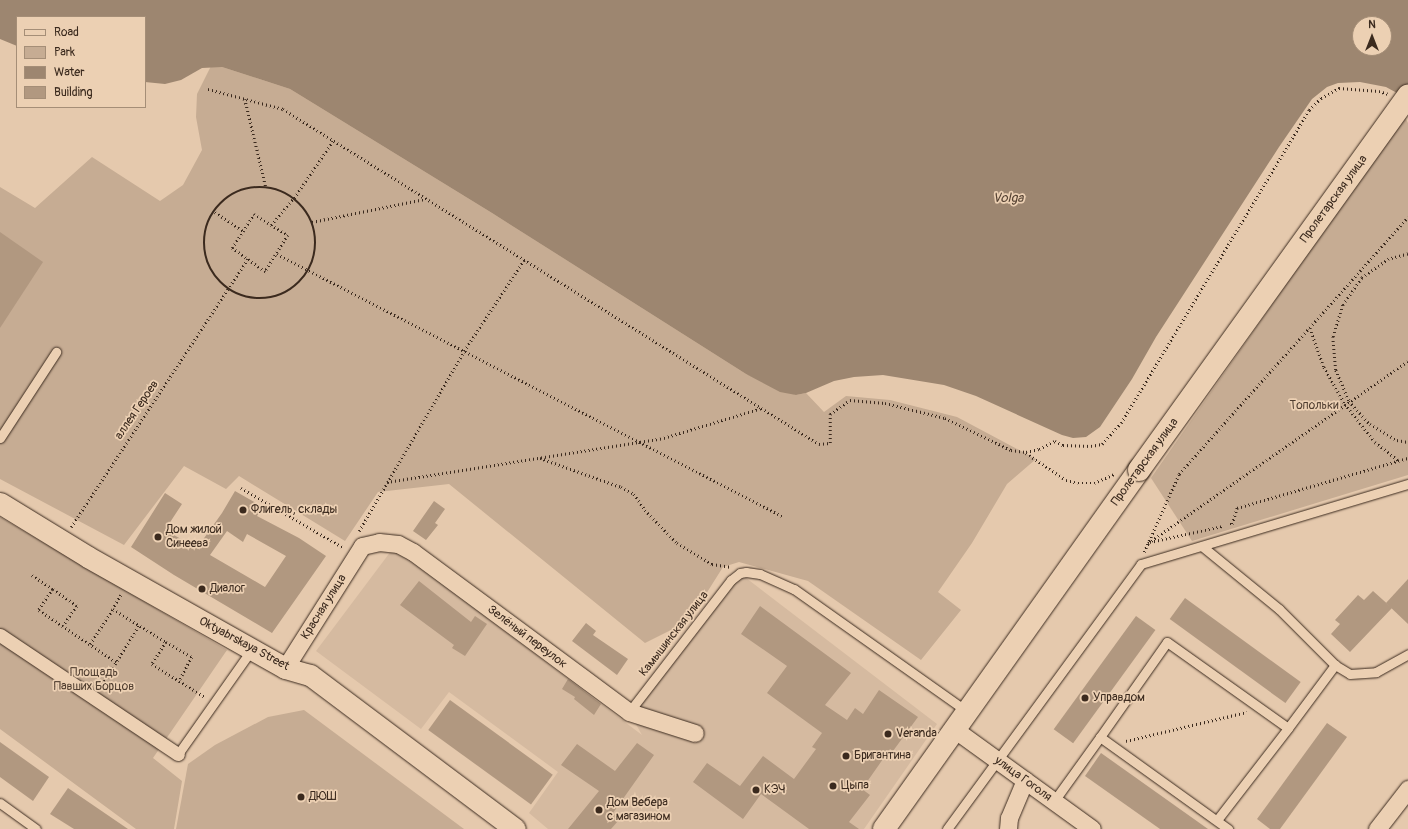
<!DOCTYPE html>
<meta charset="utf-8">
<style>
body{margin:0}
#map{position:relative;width:1408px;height:829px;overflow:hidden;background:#e5c9ad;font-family:Pangolin,sans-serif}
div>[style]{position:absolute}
.built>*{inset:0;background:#d5baa0}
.green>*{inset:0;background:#c6ac93}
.water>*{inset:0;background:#9d8670}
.building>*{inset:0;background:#b19880;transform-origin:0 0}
.path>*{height:2.5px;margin-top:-1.25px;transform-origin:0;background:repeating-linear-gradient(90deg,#3b2a1e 0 1px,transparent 0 4px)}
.path>.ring{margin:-1.25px;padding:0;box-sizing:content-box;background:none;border:2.5px solid #3b2a1e;border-radius:50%}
.roads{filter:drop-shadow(0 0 1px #3b2a1e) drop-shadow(0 0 1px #3b2a1e)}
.service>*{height:9px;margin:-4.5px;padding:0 4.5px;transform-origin:4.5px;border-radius:4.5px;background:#ecd0b3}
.pedestrian>*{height:13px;margin:-6.5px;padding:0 6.5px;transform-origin:6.5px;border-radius:6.5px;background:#ecd0b3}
.minor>*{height:17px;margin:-8.5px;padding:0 8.5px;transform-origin:8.5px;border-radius:8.5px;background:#ecd0b3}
.tertiary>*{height:21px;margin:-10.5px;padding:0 10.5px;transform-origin:10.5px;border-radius:10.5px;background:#ecd0b3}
.primary>*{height:22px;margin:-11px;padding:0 11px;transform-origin:11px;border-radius:11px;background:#ecd0b3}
.bridges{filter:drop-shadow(0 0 1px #3b2a1e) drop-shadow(0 0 1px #3b2a1e)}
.primary-bridge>*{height:22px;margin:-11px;padding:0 11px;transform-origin:11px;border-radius:11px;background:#ecd0b3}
.dots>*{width:11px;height:11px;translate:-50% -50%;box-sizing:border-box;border:2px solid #ecd0b3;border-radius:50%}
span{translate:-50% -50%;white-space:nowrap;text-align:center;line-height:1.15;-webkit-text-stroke:3.5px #ecd0b3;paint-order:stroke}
.street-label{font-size:12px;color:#3b2a1e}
.park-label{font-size:12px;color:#503e30}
.poi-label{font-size:12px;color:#3b2a1e}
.left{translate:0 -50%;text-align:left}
.water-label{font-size:13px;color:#544132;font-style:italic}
.legend{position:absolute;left:16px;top:16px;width:130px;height:92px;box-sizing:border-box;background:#ecd0b3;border:1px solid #a58e77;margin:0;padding:5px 7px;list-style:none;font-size:12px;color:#3b2a1e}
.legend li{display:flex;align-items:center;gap:8px;height:20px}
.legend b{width:20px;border:1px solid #a58e77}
.north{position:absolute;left:1352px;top:16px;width:40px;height:40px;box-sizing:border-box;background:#ecd0b3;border:1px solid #a58e77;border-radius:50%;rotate:0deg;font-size:11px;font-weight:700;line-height:16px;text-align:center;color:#3b2a1e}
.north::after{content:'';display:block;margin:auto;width:14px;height:18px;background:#3b2a1e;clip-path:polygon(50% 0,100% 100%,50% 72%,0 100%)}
</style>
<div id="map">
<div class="built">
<div style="clip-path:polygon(394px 547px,642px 735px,629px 712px,737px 571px,937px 724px,864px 829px,548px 829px,529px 813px,558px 772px,449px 692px,421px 729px,316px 651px)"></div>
</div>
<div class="green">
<div style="clip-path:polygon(211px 66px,222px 67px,290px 89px,492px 213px,746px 374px,796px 395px,806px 393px,824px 412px,846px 396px,890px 400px,957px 417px,1036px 459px,1007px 484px,972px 543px,938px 592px,961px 610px,921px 660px,808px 581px,739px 562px,723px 567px,689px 621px,645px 643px,449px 484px,378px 492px,345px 541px,239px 476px,226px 489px,184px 466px,124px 545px,0 479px,0 187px,35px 208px,92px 157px,160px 201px,183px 185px,202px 150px,196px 117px,197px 94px)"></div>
<div style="clip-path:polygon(1404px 115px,1408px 123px,1408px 475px,1192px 541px,1151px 478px)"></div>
<div style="clip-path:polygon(0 517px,227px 650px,153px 758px,182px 781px,174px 829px,136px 829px,0 729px)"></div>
<div style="clip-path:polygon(304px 710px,464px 829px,176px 829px,188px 764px,215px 745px,268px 717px)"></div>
</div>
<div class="water">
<div style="clip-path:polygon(evenodd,0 0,1408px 0,1408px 99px,1386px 87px,1360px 82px,1338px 83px,1327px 87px,1312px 99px,1279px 147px,1156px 337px,1132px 379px,1100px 427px,1086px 437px,1073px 438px,1062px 435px,976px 396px,944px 385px,883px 375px,854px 377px,834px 381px,806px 393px,796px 395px,780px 392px,746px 374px,492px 213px,290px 89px,222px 67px,202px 68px,181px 80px,165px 84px,145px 82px,145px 17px,17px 17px,17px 46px,0 39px,0 0,1360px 24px,1384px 24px,1384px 48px,1360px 48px,1360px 24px)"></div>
</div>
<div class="building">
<div style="clip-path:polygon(0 232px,43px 262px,0 328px)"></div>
<div style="clip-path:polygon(evenodd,235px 491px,263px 507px,257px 516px,299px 538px,326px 556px,272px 633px,174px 575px,131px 547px,165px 493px,182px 504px,165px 530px,197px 548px,222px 513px,235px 491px,227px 531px,243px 542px,247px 534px,286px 556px,265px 587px,210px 555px,227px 531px)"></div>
<div style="clip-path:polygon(434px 501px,445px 509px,435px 523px,438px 525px,426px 540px,413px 531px)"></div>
<div style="clip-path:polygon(1408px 579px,1408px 624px,1386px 603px)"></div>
<div style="clip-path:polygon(419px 581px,471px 622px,475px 616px,487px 624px,465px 656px,452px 648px,454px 645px,400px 605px)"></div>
<div style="clip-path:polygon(1373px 591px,1392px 608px,1350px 652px,1331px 634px,1340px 624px,1335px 620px,1358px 595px,1364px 600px)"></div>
<div style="left:1185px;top:598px;width:143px;height:26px;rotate:36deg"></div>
<div style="clip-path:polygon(760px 606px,851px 673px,825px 705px,847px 720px,855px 708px,863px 714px,879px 690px,918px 717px,893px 751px,890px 749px,862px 789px,870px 795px,849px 822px,859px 829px,809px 829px,761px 794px,743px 819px,693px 782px,707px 763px,740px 786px,763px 756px,794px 779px,816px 749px,812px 747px,822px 733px,767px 693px,787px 666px,741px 634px)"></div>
<div style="left:1136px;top:616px;width:24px;height:140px;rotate:36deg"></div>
<div style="clip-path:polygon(586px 623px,596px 631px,593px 635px,628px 659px,617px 675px,572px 641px)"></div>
<div style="clip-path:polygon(568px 679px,601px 704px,594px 715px,574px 699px,575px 697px,562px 689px)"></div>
<div style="left:450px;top:700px;width:127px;height:37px;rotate:36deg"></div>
<div style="clip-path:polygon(1327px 723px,1347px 737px,1280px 829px,1270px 829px,1257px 819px)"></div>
<div style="clip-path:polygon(0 742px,49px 777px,33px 801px,0 777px)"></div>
<div style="clip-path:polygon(637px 743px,654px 755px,613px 813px,617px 817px,615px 819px,618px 821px,611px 829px,568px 829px,599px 791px,561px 765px,577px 744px,615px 771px)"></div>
<div style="clip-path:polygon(1101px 753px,1208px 829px,1160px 829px,1085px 776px)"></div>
<div style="clip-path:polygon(68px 788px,128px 829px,74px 829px,50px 814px)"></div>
</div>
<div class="path">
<div style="left:208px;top:89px;width:78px;rotate:14.9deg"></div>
<div style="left:283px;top:109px;width:632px;rotate:32.01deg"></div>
<div style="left:819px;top:444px;width:11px;rotate:-5deg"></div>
<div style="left:830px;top:443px;width:29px;rotate:-90deg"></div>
<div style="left:830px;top:414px;width:24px;rotate:-35deg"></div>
<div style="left:850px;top:400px;width:35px;rotate:5deg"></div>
<div style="left:885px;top:403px;width:62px;rotate:14deg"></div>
<div style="left:945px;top:418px;width:73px;rotate:25.9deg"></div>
<div style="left:1011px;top:450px;width:15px;rotate:8deg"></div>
<div style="left:1026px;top:452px;width:13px;rotate:-13deg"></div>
<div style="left:1039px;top:449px;width:18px;rotate:-27deg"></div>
<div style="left:1055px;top:441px;width:9px;rotate:27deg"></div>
<div style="left:1063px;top:445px;width:28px;rotate:2deg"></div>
<div style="left:1091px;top:446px;width:11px;rotate:-10deg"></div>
<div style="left:1102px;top:444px;width:28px;rotate:-48deg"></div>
<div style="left:1121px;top:423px;width:365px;rotate:-59deg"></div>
<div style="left:1309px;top:110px;width:17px;rotate:-45deg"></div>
<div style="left:1321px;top:98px;width:21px;rotate:-29deg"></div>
<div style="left:1339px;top:88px;width:40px;rotate:4.3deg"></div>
<div style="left:1379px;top:91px;width:9px;rotate:18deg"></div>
<div style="left:245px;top:99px;width:90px;rotate:76.6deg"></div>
<div class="ring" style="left:204px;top:187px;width:109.5px;height:109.5px"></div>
<div style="left:215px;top:212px;width:34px;rotate:34deg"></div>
<div style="left:254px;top:214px;width:40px;rotate:32deg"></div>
<div style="left:288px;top:235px;width:44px;rotate:121.9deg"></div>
<div style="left:265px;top:272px;width:41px;rotate:-144deg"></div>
<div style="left:232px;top:248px;width:40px;rotate:-57.1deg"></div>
<div style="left:312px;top:222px;width:115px;rotate:-11.5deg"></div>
<div style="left:271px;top:225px;width:35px;rotate:-50deg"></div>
<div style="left:294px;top:198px;width:69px;rotate:-55.6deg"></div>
<div style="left:277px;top:254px;width:569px;rotate:27.42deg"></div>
<div style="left:1408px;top:254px;width:20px;rotate:165deg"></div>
<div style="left:1389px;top:259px;width:33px;rotate:145deg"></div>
<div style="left:1362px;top:278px;width:33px;rotate:125deg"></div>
<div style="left:1343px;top:305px;width:34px;rotate:107deg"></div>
<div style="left:1333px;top:337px;width:33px;rotate:85deg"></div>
<div style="left:1336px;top:370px;width:34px;rotate:67deg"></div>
<div style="left:1349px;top:401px;width:31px;rotate:48deg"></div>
<div style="left:1370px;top:424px;width:31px;rotate:31deg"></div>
<div style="left:1397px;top:440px;width:11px;rotate:10deg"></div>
<div style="left:1310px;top:328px;width:41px;rotate:70.3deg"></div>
<div style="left:1324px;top:367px;width:43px;rotate:60.4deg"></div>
<div style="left:1345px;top:404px;width:48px;rotate:51.7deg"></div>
<div style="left:1375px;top:442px;width:31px;rotate:38deg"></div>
<div style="left:1026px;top:453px;width:48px;rotate:34deg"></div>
<div style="left:1066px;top:480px;width:12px;rotate:14deg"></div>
<div style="left:1078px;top:483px;width:16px"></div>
<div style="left:1094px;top:483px;width:22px;rotate:-24deg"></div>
<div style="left:540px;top:458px;width:86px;rotate:19.7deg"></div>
<div style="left:621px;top:487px;width:15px;rotate:28deg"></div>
<div style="left:634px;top:494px;width:19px;rotate:55deg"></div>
<div style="left:645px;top:510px;width:46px;rotate:45.9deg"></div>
<div style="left:677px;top:543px;width:41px;rotate:31deg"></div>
<div style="left:712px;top:564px;width:18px;rotate:9deg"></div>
<div style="left:387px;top:482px;width:276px;rotate:-9deg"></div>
<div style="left:660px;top:439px;width:107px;rotate:-16.9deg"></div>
<div style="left:241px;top:488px;width:119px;rotate:30.2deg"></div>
<div style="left:1230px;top:524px;width:2px"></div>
<div style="left:1232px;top:524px;width:17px;rotate:-73deg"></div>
<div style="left:1237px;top:508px;width:178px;rotate:-16.3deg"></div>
<div style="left:71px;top:527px;width:321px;rotate:-56.6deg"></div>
<div style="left:359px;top:531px;width:208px;rotate:-59.7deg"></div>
<div style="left:464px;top:351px;width:109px;rotate:-56.6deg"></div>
<div style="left:1150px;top:542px;width:75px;rotate:-12.4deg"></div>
<div style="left:1148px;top:543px;width:317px;rotate:-35deg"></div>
<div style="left:1144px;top:552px;width:85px;rotate:-65.8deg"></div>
<div style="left:1179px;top:474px;width:344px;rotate:-48.3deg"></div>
<div style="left:32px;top:575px;width:25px;rotate:34deg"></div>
<div style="left:53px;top:589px;width:25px;rotate:124deg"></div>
<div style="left:39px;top:610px;width:93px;rotate:34deg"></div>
<div style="left:53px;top:589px;width:29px;rotate:35deg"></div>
<div style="left:77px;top:606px;width:24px;rotate:125deg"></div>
<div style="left:121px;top:595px;width:16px;rotate:120deg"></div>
<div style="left:113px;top:609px;width:62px;rotate:31.9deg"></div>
<div style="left:166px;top:642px;width:26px;rotate:122deg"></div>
<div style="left:152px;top:664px;width:62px;rotate:31.9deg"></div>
<div style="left:166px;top:642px;width:30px;rotate:30deg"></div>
<div style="left:192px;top:657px;width:27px;rotate:118deg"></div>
<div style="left:90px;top:644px;width:42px;rotate:-56.7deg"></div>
<div style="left:100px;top:688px;width:74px;rotate:-58.2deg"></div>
<div style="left:1126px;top:741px;width:124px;rotate:-13.5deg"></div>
</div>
<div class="roads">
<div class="service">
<div style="left:0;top:438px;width:103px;rotate:-56.9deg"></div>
<div style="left:1335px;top:665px;width:17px;rotate:31deg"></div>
<div style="left:1350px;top:674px;width:26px;rotate:-4deg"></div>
<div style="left:1376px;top:672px;width:37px;rotate:-29deg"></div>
<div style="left:629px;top:712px;width:167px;rotate:-52.3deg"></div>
<div style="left:731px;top:580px;width:11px;rotate:-38deg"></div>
<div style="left:740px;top:573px;width:6px;rotate:-9deg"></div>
<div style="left:746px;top:572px;width:14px;rotate:8deg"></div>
<div style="left:760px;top:574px;width:37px;rotate:24deg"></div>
<div style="left:794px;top:589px;width:211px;rotate:35.3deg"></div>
<div style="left:1100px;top:737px;width:116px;rotate:-54.8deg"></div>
<div style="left:1167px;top:642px;width:148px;rotate:35.4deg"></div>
<div style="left:1288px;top:728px;width:79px;rotate:-53.3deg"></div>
<div style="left:1335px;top:665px;width:79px;rotate:-135deg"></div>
<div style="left:1279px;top:609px;width:98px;rotate:-140.8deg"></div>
<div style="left:178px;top:754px;width:128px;rotate:-54.8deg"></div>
<div style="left:1054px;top:801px;width:79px;rotate:-54.3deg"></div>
<div style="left:1100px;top:737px;width:158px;rotate:35.7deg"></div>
<div style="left:0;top:803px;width:44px;rotate:35.8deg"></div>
<div style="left:1217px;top:820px;width:116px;rotate:-52.3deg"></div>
<div style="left:947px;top:829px;width:328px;rotate:-53.8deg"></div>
<div style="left:1141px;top:564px;width:279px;rotate:-16.7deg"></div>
</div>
<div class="pedestrian">
<div style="left:0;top:635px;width:214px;rotate:33.8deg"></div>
</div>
<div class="minor">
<div style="left:285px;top:668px;width:144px;rotate:-57.7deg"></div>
<div style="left:362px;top:546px;width:17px;rotate:-13deg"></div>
<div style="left:379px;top:542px;width:19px;rotate:6deg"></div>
<div style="left:398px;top:544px;width:17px;rotate:28deg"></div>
<div style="left:413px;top:552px;width:269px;rotate:36.5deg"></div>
<div style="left:629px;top:712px;width:69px;rotate:17.7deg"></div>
<div style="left:954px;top:729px;width:170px;rotate:35.9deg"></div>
<div style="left:1008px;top:829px;width:11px;rotate:-85deg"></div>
<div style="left:1009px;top:818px;width:41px;rotate:-67.2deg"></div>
<div style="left:1377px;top:829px;width:51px;rotate:-52.2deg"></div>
</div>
<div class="tertiary">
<div style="left:0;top:503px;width:103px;rotate:31.5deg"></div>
<div style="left:88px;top:557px;width:226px;rotate:29.4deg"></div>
<div style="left:285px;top:668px;width:26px;rotate:16deg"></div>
<div style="left:310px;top:675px;width:256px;rotate:36.9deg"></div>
</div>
<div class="primary">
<div style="left:884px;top:829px;width:440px;rotate:-54.6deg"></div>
</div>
</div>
<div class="bridges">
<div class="primary-bridge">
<div style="left:1139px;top:470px;width:461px;rotate:-54.3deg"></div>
</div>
</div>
<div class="dots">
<div style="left:243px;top:510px;background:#3b2a1e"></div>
<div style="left:158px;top:537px;background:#3b2a1e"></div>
<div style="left:202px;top:589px;background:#3b2a1e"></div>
<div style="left:1085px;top:698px;background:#3b2a1e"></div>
<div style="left:888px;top:734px;background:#3b2a1e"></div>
<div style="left:846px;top:756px;background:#3b2a1e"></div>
<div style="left:833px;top:786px;background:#3b2a1e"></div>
<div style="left:756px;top:790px;background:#3b2a1e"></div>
<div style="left:301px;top:797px;background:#3b2a1e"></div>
<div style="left:599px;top:810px;background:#3b2a1e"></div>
</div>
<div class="street-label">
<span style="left:1334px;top:199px;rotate:-54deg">Пролетарская улица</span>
<span style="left:137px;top:410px;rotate:-56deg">аллея Героев</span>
<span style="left:1145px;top:462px;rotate:-54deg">Пролетарская улица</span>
<span style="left:324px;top:607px;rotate:-58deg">Красная улица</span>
<span style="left:674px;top:634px;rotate:-52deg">Камышинская улица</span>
<span style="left:527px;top:637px;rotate:37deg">Зелёный переулок</span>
<span style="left:244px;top:644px;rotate:28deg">Oktyabrskaya Street</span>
<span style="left:1023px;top:779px;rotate:36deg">улица Гоголя</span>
</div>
<div class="park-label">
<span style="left:1314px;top:406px">Топольки</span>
<span style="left:94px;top:680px">Площадь<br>Павших Борцов</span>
</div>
<div class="poi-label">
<span class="left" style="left:251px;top:510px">Флигель, склады</span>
<span class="left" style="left:166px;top:537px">Дом жилой<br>Синеева</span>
<span class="left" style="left:210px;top:589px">Диалог</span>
<span class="left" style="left:1093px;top:698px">Управдом</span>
<span class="left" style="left:896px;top:734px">Veranda</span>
<span class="left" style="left:854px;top:756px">Бригантина</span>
<span class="left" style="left:841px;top:786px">Цыпа</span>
<span class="left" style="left:764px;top:790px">КЭЧ</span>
<span class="left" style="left:309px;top:797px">ДЮШ</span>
<span class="left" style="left:607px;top:810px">Дом Вебера<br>с магазином</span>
</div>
<div class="water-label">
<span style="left:1008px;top:198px">Volga</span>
</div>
<ul class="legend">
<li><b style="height:5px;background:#ecd0b3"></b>Road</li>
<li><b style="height:11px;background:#c6ac93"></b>Park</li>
<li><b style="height:11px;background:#9d8670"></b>Water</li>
<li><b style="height:11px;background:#b19880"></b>Building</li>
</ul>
<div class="north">N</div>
</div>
